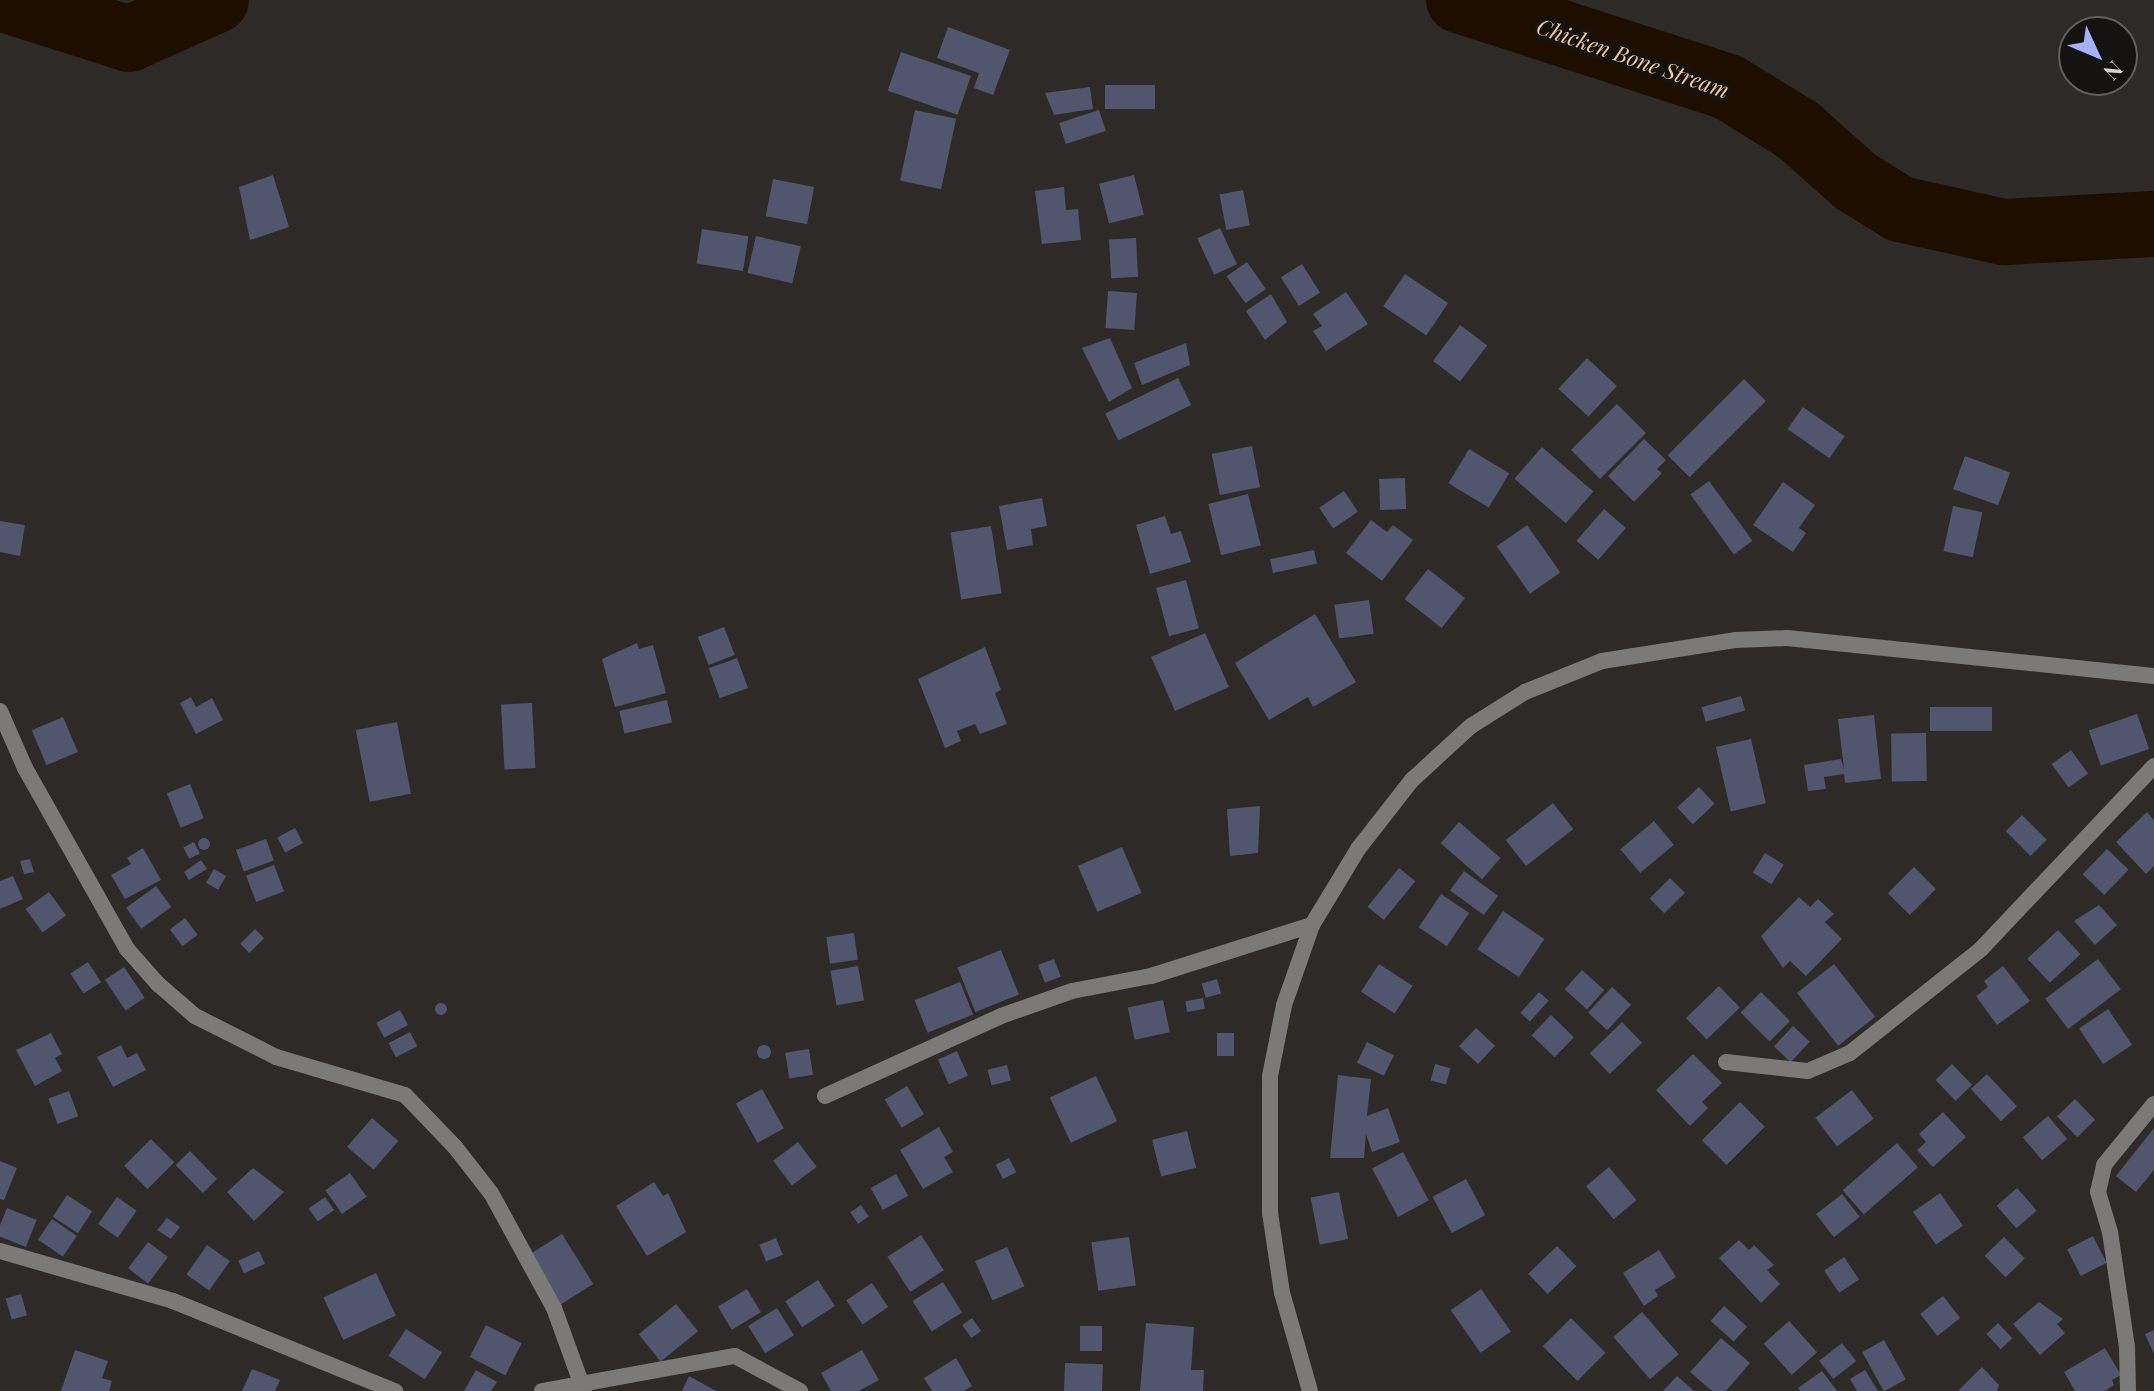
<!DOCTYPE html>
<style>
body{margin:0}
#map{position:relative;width:2154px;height:1391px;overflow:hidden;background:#2d2a28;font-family:"Playfair Display",serif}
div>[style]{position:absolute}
.river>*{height:66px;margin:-33px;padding:0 33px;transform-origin:33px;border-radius:33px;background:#1e0e00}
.building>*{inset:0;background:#51556d;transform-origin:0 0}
.round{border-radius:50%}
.minor>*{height:16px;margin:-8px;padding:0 8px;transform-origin:8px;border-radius:8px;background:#7b7a79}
.tertiary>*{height:16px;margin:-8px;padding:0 8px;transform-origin:8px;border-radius:8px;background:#7b7a79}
span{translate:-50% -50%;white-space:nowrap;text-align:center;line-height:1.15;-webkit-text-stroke:7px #141312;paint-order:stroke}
.water-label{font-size:22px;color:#f2c8a1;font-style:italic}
.north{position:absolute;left:2058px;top:16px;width:80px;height:80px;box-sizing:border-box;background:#141312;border:2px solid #61605e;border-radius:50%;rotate:134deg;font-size:22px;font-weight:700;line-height:32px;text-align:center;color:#d5d3d1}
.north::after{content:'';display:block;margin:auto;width:28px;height:36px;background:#a8b0fc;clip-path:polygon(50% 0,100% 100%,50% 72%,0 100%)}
</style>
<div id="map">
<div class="river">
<div style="left:7px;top:0;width:128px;rotate:17.7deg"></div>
<div style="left:129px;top:39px;width:95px;rotate:-24.1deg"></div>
<div style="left:1459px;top:0;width:283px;rotate:17.9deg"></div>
<div style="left:1728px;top:87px;width:82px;rotate:31.6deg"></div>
<div style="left:1798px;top:130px;width:76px;rotate:41.8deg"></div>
<div style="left:1855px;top:181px;width:53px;rotate:31.9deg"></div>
<div style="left:1900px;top:209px;width:107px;rotate:12.5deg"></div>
<div style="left:2004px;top:232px;width:150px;rotate:-3.1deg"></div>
</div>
<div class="building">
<div style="clip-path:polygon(948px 27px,1010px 50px,993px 95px,974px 88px,979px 73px,937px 58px)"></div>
<div style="left:901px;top:52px;width:74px;height:41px;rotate:19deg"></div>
<div style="left:1105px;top:85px;width:50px;height:24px"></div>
<div style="clip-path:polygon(1090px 87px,1093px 109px,1054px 115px,1045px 93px)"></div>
<div style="left:915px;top:110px;width:42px;height:72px;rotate:12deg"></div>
<div style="left:1099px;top:110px;width:22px;height:42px;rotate:72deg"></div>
<div style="clip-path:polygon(273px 175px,289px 227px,250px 240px,239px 187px)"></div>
<div style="left:1134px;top:175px;width:41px;height:36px;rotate:76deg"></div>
<div style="left:773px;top:179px;width:42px;height:38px;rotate:11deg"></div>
<div style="clip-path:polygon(1064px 187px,1066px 210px,1078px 209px,1081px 240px,1042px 244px,1035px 191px)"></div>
<div style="left:1243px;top:190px;width:36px;height:24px;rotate:79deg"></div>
<div style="left:1220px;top:228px;width:40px;height:25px;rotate:65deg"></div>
<div style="left:702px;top:229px;width:47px;height:35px;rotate:9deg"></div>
<div style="left:756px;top:236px;width:46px;height:38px;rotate:13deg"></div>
<div style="left:1136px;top:238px;width:39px;height:27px;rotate:87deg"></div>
<div style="left:1247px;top:262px;width:33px;height:25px;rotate:55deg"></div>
<div style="left:1302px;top:264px;width:34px;height:25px;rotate:58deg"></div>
<div style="left:1405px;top:274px;width:52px;height:39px;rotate:34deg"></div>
<div style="left:1108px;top:291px;width:29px;height:37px;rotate:4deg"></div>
<div style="clip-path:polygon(1346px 292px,1368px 324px,1326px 351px,1313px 331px,1322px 326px,1313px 314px)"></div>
<div style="clip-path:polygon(1271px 294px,1287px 322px,1265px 340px,1246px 311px)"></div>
<div style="left:1460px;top:325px;width:34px;height:45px;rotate:37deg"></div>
<div style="clip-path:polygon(1110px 338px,1132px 388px,1109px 402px,1082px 348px)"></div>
<div style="clip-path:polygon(1186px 343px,1190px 365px,1142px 385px,1134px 363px)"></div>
<div style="left:1587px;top:358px;width:41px;height:42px;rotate:43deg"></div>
<div style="left:1178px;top:378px;width:30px;height:81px;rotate:64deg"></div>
<div style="left:1744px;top:379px;width:31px;height:108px;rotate:45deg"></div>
<div style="left:1617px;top:404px;width:41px;height:65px;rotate:45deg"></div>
<div style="left:1803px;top:407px;width:51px;height:27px;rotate:35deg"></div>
<div style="clip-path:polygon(1644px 439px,1666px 460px,1657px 469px,1662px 473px,1634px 502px,1608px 476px)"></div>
<div style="left:1252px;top:446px;width:42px;height:41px;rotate:79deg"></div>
<div style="left:1542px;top:447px;width:68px;height:42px;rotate:41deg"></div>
<div style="left:1469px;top:449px;width:47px;height:40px;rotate:31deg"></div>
<div style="left:1965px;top:456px;width:48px;height:35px;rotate:20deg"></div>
<div style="left:1405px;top:478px;width:31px;height:26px;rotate:88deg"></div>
<div style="left:1709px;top:481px;width:74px;height:23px;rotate:54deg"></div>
<div style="clip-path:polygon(1783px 482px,1815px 505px,1799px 528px,1806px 533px,1793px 552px,1753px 525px)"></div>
<div style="left:1344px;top:491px;width:25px;height:30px;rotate:56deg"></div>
<div style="left:1248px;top:494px;width:53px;height:41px;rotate:76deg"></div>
<div style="clip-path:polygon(1042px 498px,1047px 526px,1031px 529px,1033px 545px,1007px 550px,999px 506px)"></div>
<div style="left:1953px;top:506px;width:30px;height:46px;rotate:12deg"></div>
<div style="left:1604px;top:509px;width:29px;height:42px;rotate:41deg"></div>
<div style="clip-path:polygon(1165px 516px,1171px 534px,1181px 531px,1191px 562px,1150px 574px,1136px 525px)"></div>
<div style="clip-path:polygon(1371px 520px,1387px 532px,1393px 525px,1413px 540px,1382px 581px,1346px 553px)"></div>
<div style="clip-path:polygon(0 521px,25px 525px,20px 556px,0 552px)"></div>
<div style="left:1527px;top:525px;width:58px;height:37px;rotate:55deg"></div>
<div style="left:991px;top:526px;width:68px;height:41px;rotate:81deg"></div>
<div style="left:1314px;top:550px;width:14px;height:45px;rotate:78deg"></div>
<div style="left:1428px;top:569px;width:47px;height:38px;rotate:38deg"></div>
<div style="left:1186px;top:580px;width:50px;height:31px;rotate:75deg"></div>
<div style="left:1369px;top:600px;width:34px;height:35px;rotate:82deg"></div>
<div style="clip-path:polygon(1315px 614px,1356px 682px,1313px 707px,1308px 697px,1269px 720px,1235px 663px)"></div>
<div style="left:724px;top:627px;width:30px;height:28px;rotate:69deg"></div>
<div style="left:1205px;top:633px;width:59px;height:59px;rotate:66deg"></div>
<div style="clip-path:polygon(637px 643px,639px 649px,653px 645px,666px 693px,615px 707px,602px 659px)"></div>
<div style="clip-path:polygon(985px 647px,1001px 690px,995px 693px,1007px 724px,980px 734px,975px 724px,957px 731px,961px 741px,945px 748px,918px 679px)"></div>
<div style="left:737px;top:658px;width:32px;height:30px;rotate:70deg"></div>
<div style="left:1741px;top:696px;width:15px;height:41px;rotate:74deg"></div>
<div style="clip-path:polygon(191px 697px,196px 707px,212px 698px,223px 720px,196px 734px,180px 703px)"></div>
<div style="left:667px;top:700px;width:23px;height:49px;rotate:77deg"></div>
<div style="left:532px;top:703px;width:65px;height:31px;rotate:87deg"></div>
<div style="left:1992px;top:707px;width:24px;height:62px;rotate:90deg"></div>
<div style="left:2137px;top:714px;width:37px;height:51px;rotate:71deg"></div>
<div style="clip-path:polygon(1874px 715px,1881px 779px,1845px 783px,1844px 774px,1824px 777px,1826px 789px,1808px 791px,1804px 765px,1841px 759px,1844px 769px,1838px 719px)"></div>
<div style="left:63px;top:717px;width:38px;height:34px;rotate:67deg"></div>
<div style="left:397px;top:722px;width:73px;height:42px;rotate:79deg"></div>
<div style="left:1926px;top:733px;width:48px;height:35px;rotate:89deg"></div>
<div style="left:1751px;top:739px;width:66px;height:36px;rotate:77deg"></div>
<div style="left:2071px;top:750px;width:29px;height:24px;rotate:54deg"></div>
<div style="left:190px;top:784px;width:37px;height:25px;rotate:68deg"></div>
<div style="left:1699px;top:787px;width:23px;height:30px;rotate:47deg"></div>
<div style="left:1553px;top:803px;width:33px;height:60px;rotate:52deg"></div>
<div style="clip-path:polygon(1260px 806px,1258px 853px,1230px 856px,1227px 809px)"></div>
<div style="clip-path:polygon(2147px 812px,2154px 820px,2154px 866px,2146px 874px,2116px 842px)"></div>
<div style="left:2022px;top:815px;width:35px;height:23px;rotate:45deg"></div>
<div style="left:1654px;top:821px;width:31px;height:44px;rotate:50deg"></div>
<div style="left:1459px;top:822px;width:55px;height:28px;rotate:41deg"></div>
<div style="left:295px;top:828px;width:17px;height:20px;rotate:62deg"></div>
<div class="round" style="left:198px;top:838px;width:12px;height:12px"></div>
<div style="left:266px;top:839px;width:23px;height:32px;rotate:70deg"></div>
<div style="left:194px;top:842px;width:13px;height:12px;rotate:63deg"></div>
<div style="left:1122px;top:847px;width:50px;height:48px;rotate:67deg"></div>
<div style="clip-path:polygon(143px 848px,161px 880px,125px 899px,111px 875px,131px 864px,127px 858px)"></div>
<div style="left:2107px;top:849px;width:30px;height:35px;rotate:44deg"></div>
<div style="left:1765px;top:853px;width:22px;height:23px;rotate:32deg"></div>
<div style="clip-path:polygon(30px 859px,34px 872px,24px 874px,20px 861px)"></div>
<div style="clip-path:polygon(201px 860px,207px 869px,189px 880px,184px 872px)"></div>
<div style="left:274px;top:865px;width:28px;height:30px;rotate:69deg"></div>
<div style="left:1914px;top:867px;width:31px;height:37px;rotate:45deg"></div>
<div style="left:1399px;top:868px;width:21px;height:50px;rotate:39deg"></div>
<div style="left:214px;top:869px;width:14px;height:16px;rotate:30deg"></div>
<div style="left:1464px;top:871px;width:42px;height:24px;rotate:36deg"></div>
<div style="clip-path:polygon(13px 876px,23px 899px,0 909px,0 881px)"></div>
<div style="left:1670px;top:878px;width:21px;height:29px;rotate:45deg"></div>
<div style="left:156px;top:886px;width:26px;height:37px;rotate:54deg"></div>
<div style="left:49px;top:892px;width:29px;height:29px;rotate:54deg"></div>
<div style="left:1441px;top:894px;width:34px;height:40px;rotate:34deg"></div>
<div style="clip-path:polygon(1799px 897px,1810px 907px,1818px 899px,1834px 914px,1825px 922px,1842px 939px,1806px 976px,1790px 961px,1783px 968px,1761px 936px)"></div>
<div style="clip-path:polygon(2099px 905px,2117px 925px,2095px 945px,2074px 921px)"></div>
<div style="left:1503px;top:911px;width:50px;height:46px;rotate:34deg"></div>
<div style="left:185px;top:918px;width:21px;height:19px;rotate:53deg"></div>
<div style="left:255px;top:929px;width:13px;height:21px;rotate:45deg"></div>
<div style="left:2058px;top:930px;width:33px;height:42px;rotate:47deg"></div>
<div style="left:854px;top:933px;width:27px;height:28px;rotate:82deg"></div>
<div style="left:1001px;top:950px;width:48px;height:47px;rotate:68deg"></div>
<div style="left:1054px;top:959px;width:19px;height:17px;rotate:69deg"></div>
<div style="left:2098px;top:959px;width:38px;height:66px;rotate:53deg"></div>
<div style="left:88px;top:962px;width:24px;height:21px;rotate:57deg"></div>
<div style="left:1379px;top:964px;width:40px;height:33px;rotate:33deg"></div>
<div style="left:1834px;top:964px;width:67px;height:47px;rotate:52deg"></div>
<div style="left:858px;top:966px;width:35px;height:28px;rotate:80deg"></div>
<div style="clip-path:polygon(2003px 966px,2030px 1001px,1997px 1025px,1976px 996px,1988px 987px,1984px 981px)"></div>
<div style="left:124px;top:967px;width:37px;height:23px;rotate:56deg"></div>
<div style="left:1582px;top:970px;width:30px;height:26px;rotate:42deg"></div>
<div style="left:1217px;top:979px;width:15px;height:16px;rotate:74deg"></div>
<div style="left:960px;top:982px;width:35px;height:49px;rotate:68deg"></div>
<div style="left:1719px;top:986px;width:30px;height:46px;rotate:46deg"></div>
<div style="left:1612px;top:987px;width:26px;height:35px;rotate:43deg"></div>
<div style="left:1539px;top:992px;width:13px;height:28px;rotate:42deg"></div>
<div style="left:1761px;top:992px;width:41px;height:29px;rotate:45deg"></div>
<div style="left:1203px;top:998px;width:11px;height:18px;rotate:80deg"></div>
<div style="left:1163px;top:1000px;width:33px;height:36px;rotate:78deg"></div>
<div class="round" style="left:435px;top:1003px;width:12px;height:12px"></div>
<div style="left:2108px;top:1009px;width:43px;height:35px;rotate:56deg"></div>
<div style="left:400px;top:1010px;width:17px;height:27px;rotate:62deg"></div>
<div style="left:1551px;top:1015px;width:32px;height:28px;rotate:44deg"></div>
<div style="left:1622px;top:1022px;width:29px;height:45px;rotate:46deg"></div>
<div style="left:1793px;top:1026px;width:23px;height:28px;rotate:43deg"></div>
<div style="left:1476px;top:1028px;width:26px;height:25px;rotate:43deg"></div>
<div style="left:410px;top:1032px;width:16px;height:24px;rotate:63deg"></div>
<div style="clip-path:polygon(51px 1033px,62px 1054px,55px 1058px,62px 1071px,35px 1086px,16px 1050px)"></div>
<div style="left:1217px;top:1033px;width:17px;height:23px"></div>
<div style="left:1367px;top:1042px;width:30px;height:23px;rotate:26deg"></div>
<div style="clip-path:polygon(121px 1045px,127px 1058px,137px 1053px,146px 1070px,113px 1087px,97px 1057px)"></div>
<div class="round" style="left:757px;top:1045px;width:14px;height:14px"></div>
<div style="left:809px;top:1049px;width:26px;height:24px;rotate:81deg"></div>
<div style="left:957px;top:1051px;width:27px;height:21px;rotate:66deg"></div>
<div style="clip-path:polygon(1693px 1054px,1722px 1083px,1702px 1102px,1708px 1108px,1690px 1126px,1656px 1090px)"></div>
<div style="left:1435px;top:1064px;width:16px;height:17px;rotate:15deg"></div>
<div style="left:1952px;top:1064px;width:29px;height:23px;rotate:46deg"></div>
<div style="left:1007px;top:1065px;width:16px;height:20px;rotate:76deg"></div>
<div style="left:1987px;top:1074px;width:44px;height:22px;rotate:47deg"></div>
<div style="clip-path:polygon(1338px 1075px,1371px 1079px,1367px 1116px,1388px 1108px,1400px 1142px,1372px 1152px,1366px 1134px,1364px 1158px,1330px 1158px)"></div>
<div style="left:1096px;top:1076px;width:50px;height:51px;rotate:65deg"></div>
<div style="left:907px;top:1086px;width:33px;height:26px;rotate:59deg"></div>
<div style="left:762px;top:1089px;width:45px;height:30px;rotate:61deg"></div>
<div style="left:1852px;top:1090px;width:36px;height:46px;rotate:53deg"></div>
<div style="left:69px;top:1091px;width:27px;height:22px;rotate:70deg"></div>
<div style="left:2075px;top:1099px;width:29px;height:25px;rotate:46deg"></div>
<div style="left:1740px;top:1102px;width:35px;height:54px;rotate:45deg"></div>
<div style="clip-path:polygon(1943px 1112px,1966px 1137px,1933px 1167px,1917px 1150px,1926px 1142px,1919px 1134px)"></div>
<div style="left:2048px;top:1116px;width:30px;height:33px;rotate:50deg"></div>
<div style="left:372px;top:1118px;width:35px;height:38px;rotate:41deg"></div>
<div style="clip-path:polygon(939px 1127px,953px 1152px,944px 1157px,953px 1172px,923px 1189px,900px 1150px)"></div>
<div style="clip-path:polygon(2154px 1128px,2154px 1170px,2136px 1192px,2116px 1176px)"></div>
<div style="left:1187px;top:1131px;width:38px;height:36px;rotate:76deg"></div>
<div style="left:151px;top:1139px;width:33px;height:38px;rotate:45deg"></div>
<div style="left:798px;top:1142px;width:31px;height:31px;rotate:53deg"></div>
<div style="left:1897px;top:1143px;width:32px;height:72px;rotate:49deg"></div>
<div style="left:190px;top:1151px;width:39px;height:20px;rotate:46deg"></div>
<div style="left:1403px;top:1152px;width:55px;height:35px;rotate:62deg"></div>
<div style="left:1009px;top:1158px;width:16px;height:15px;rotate:63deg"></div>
<div style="clip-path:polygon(0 1161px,17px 1168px,4px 1200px,0 1199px)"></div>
<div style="left:1609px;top:1167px;width:43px;height:30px;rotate:50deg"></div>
<div style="clip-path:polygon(253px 1168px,284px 1192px,254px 1221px,227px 1192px)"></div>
<div style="left:350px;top:1173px;width:29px;height:30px;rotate:55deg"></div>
<div style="left:896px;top:1174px;width:25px;height:29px;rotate:61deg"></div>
<div style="left:1466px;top:1179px;width:41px;height:38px;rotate:62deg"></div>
<div style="clip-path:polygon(654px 1182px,663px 1196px,668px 1193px,686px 1232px,647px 1256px,616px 1206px)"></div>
<div style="left:2017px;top:1188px;width:30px;height:27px;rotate:49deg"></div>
<div style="left:1339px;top:1192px;width:48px;height:29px;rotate:79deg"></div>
<div style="left:1940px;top:1193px;width:40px;height:33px;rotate:55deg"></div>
<div style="left:1842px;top:1194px;width:29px;height:33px;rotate:52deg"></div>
<div style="left:67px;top:1195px;width:30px;height:26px;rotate:33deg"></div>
<div style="left:117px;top:1197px;width:24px;height:33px;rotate:35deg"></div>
<div style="left:325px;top:1197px;width:16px;height:20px;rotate:55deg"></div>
<div style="left:861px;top:1205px;width:14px;height:13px;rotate:56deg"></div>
<div style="left:7px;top:1208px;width:32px;height:29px;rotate:22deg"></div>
<div style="clip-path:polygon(167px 1218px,180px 1227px,171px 1239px,157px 1230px)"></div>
<div style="left:52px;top:1219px;width:30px;height:25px;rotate:34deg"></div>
<div style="left:562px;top:1234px;width:59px;height:38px;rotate:58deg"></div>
<div style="left:921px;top:1235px;width:42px;height:40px;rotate:57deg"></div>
<div style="left:2093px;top:1236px;width:30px;height:29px;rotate:63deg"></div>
<div style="left:1129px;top:1237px;width:49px;height:38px;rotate:82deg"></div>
<div style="left:2004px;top:1237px;width:30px;height:27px;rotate:46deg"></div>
<div style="left:776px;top:1238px;width:18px;height:18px;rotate:68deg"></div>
<div style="clip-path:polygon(1739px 1240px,1749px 1250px,1754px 1245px,1774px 1265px,1767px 1270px,1780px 1284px,1761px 1303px,1719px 1258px)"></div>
<div style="left:148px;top:1242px;width:25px;height:33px;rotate:37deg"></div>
<div style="left:207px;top:1245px;width:28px;height:36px;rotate:35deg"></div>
<div style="left:1557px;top:1246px;width:28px;height:40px;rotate:46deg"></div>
<div style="left:1007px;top:1247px;width:43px;height:35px;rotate:66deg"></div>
<div style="clip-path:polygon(1659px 1250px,1676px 1277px,1655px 1290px,1658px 1296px,1644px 1306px,1623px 1273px)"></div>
<div style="left:259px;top:1251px;width:14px;height:23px;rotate:65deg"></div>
<div style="left:1844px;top:1257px;width:27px;height:24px;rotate:56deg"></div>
<div style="left:376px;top:1273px;width:47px;height:58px;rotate:65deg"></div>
<div style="left:818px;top:1280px;width:31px;height:39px;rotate:57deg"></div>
<div style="left:943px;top:1282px;width:36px;height:36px;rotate:58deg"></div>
<div style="left:872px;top:1283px;width:29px;height:31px;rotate:56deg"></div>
<div style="left:747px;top:1289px;width:27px;height:34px;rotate:59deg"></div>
<div style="left:1481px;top:1289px;width:52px;height:37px;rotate:55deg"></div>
<div style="left:21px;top:1294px;width:22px;height:16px;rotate:74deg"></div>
<div style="left:1943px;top:1296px;width:28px;height:29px;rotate:52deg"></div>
<div style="clip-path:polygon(2039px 1302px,2063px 1319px,2057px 1324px,2065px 1333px,2040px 1355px,2013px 1324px)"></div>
<div style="left:676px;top:1304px;width:35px;height:48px;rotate:51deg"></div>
<div style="left:1724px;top:1306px;width:31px;height:20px;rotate:42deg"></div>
<div style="left:777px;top:1308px;width:32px;height:34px;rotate:58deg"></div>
<div style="left:1642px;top:1312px;width:56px;height:38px;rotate:49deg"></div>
<div style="left:972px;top:1318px;width:16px;height:12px;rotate:55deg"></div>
<div style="left:1571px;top:1318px;width:49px;height:40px;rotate:45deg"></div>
<div style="left:1789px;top:1321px;width:42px;height:34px;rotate:48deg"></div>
<div style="clip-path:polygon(1146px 1323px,1194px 1327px,1191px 1370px,1204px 1370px,1203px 1391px,1140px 1391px)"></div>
<div style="left:1998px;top:1323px;width:21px;height:16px;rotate:47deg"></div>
<div style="left:486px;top:1325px;width:40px;height:36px;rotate:27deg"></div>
<div style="left:1080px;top:1326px;width:22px;height:25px"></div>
<div style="left:406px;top:1329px;width:43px;height:32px;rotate:33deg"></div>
<div style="clip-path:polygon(2154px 1330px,2154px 1354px,2145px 1334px)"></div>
<div style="clip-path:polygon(1721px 1338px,1750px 1363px,1726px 1391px,1712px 1391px,1690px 1372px)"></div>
<div style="left:1884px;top:1340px;width:45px;height:25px;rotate:61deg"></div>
<div style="left:1842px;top:1343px;width:23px;height:29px;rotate:52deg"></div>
<div style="clip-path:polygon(2105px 1348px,2121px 1375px,2112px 1380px,2114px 1385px,2105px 1391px,2075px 1391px,2064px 1372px)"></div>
<div style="clip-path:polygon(75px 1350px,108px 1361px,102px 1378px,112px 1381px,109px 1391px,61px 1391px)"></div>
<div style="clip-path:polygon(862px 1350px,879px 1380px,859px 1391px,831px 1391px,821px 1373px)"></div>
<div style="clip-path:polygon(956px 1358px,972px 1386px,964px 1391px,932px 1391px,924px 1378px)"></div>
<div style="left:1065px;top:1363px;width:38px;height:28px;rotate:2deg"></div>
<div style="clip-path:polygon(1982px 1367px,1999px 1385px,1997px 1391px,1958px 1391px)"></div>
<div style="clip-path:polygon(252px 1369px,280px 1380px,275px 1391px,242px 1391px)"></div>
<div style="clip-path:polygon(476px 1370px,497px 1382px,491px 1391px,464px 1391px)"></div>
<div style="clip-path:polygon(1865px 1370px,1878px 1391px,1857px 1391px,1850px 1379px)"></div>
<div style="clip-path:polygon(1822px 1371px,1837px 1391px,1800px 1391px,1798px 1388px)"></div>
<div style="clip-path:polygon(689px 1376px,716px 1391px,682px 1391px)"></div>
<div style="clip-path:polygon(1677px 1376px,1694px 1391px,1663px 1391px)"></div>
</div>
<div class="minor">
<div style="left:0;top:711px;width:62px;rotate:66.3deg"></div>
<div style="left:25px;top:768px;width:208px;rotate:60.6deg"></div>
<div style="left:127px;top:949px;width:47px;rotate:48.5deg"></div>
<div style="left:158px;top:984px;width:49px;rotate:40.9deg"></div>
<div style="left:195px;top:1016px;width:91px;rotate:26.8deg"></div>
<div style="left:276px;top:1057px;width:134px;rotate:16.4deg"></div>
<div style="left:405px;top:1095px;width:72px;rotate:46.1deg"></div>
<div style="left:455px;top:1147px;width:58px;rotate:52deg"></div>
<div style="left:491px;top:1193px;width:131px;rotate:61.3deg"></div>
<div style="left:554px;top:1308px;width:88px;rotate:70.1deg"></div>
<div style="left:1726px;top:1062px;width:82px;rotate:6.3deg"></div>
<div style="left:1808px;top:1071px;width:46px;rotate:-23.2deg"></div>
<div style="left:1850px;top:1053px;width:167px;rotate:-38.4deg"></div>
<div style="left:1981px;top:949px;width:252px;rotate:-46.6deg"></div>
<div style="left:825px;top:1096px;width:193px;rotate:-24.4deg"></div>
<div style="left:1001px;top:1016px;width:75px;rotate:-19.4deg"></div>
<div style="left:1072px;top:991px;width:80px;rotate:-10.8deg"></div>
<div style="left:1151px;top:976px;width:169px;rotate:-17.6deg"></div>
<div style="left:0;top:1251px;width:180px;rotate:16.1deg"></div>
<div style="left:173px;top:1301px;width:240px;rotate:22.1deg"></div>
<div style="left:542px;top:1391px;width:196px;rotate:-10.3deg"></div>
<div style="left:735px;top:1356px;width:74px;rotate:28.3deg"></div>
<div style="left:2128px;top:1391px;width:44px;rotate:-91.3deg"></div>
<div style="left:2127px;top:1347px;width:116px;rotate:-98.4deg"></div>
<div style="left:2110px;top:1232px;width:42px;rotate:-106.7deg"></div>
<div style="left:2098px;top:1192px;width:28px;rotate:-77deg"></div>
<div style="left:2104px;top:1165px;width:79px;rotate:-50.7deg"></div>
</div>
<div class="tertiary">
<div style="left:1310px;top:1391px;width:102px;rotate:-105.9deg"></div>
<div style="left:1282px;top:1293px;width:81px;rotate:-98.5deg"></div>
<div style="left:1270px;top:1213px;width:137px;rotate:-90deg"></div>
<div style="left:1270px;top:1076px;width:72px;rotate:-78.8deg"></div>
<div style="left:1284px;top:1005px;width:85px;rotate:-70.7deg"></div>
<div style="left:1312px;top:925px;width:89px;rotate:-58.8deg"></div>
<div style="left:1358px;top:849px;width:88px;rotate:-52deg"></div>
<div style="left:1412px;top:780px;width:80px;rotate:-42.5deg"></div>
<div style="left:1471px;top:726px;width:64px;rotate:-32.2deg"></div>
<div style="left:1525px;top:692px;width:83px;rotate:-21.9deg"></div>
<div style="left:1602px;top:661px;width:136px;rotate:-8.9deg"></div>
<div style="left:1736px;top:640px;width:51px;rotate:-2.2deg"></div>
<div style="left:1787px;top:638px;width:369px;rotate:5.9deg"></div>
</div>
<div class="water-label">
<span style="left:1633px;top:58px;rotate:19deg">Chicken Bone Stream</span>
</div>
<div class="north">N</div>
</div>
